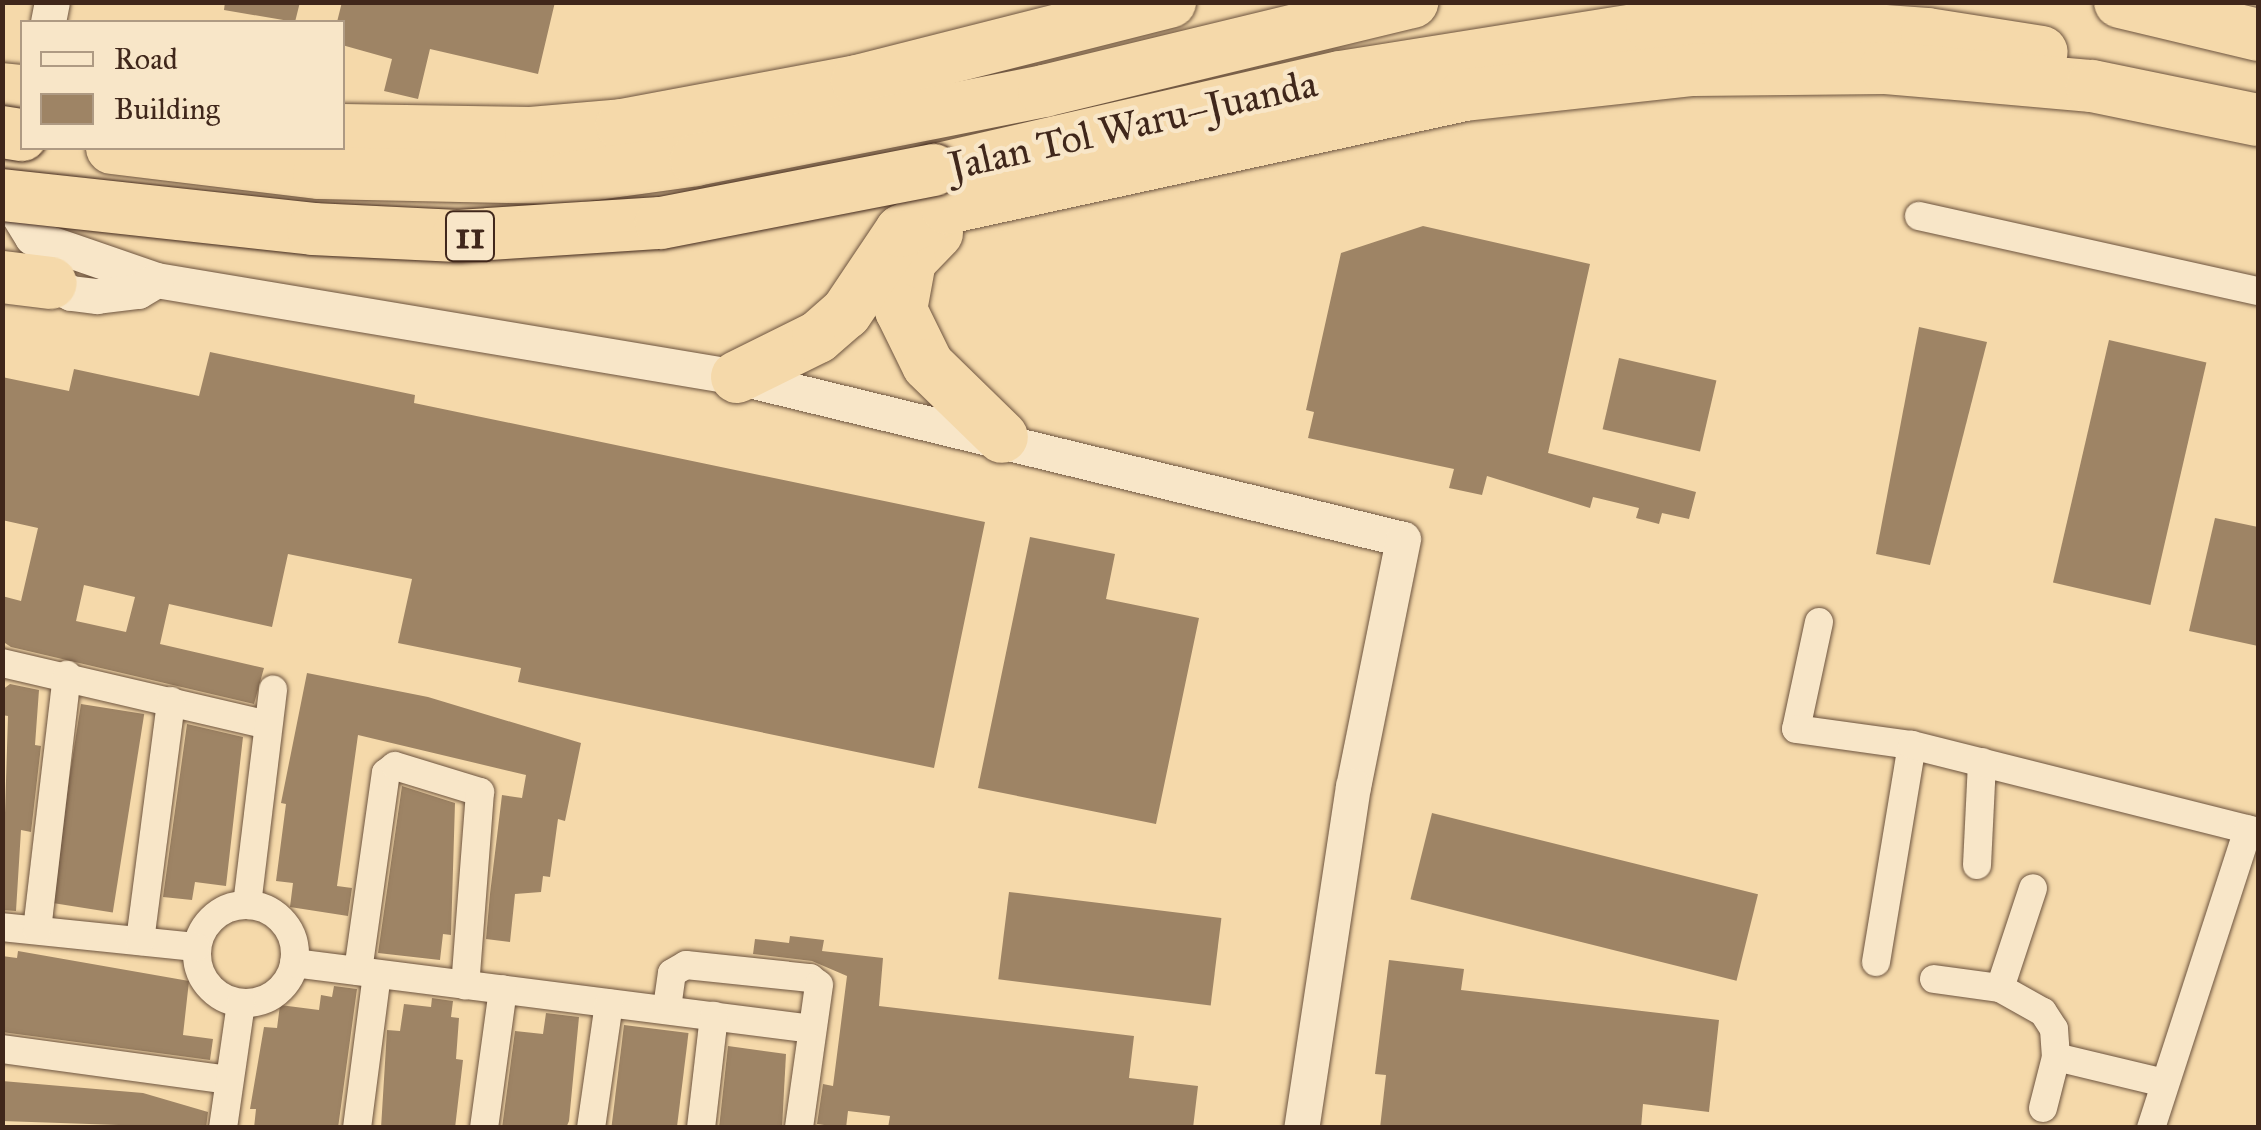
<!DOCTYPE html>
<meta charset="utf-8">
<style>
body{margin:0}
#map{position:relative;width:2261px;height:1130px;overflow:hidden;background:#f5d9aa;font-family:"IM FELL Great Primer",serif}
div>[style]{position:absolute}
.building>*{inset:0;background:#9e8465;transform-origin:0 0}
.roads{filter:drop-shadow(0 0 2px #6d543f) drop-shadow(0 0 2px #6d543f)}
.minor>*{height:28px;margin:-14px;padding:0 14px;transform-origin:14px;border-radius:14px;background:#f8e6c8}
.minor>.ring{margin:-14px;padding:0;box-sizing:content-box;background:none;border:28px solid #f8e6c8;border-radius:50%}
.tertiary>*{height:35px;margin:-17.5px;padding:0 17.5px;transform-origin:17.5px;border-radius:17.5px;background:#f8e6c8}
.motorway>*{height:52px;margin:-26px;padding:0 26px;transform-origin:26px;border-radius:26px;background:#f5d9aa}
.bridges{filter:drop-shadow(0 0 2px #40271b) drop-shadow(0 0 2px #40271b)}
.motorway-bridge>*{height:52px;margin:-26px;padding:0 26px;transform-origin:26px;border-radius:26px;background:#f5d9aa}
span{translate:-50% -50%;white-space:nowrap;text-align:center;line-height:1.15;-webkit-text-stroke:9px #f8e6c8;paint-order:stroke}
.shield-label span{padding:2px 8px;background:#f8e6c8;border:2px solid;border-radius:8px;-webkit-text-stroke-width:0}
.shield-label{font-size:38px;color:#40271b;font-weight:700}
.street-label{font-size:40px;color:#40271b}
.frame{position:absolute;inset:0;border:5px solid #40271b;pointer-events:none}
.legend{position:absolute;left:20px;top:20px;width:325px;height:130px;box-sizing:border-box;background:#f8e6c8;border:2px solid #ae9a83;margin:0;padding:12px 18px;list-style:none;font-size:30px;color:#40271b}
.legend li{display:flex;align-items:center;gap:20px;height:50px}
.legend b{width:50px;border:2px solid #ae9a83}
</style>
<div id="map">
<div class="building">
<div style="clip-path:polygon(225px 2px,300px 2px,295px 22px,224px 10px)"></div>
<div style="clip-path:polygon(342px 2px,555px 2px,538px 74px,430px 49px,418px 99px,384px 91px,392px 59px,342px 45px,342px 22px,337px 22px)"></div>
<div style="clip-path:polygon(1423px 226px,1590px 264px,1548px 453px,1696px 492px,1689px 519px,1662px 513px,1659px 524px,1636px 518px,1639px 508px,1593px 497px,1590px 508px,1487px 476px,1482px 495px,1449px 488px,1454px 469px,1308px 438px,1314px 412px,1306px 410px,1341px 253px)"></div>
<div style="clip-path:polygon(1919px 327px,1987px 342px,1930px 565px,1876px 554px)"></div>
<div style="left:2109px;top:340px;width:100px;height:249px;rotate:13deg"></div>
<div style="clip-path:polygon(evenodd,210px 352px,415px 395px,414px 403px,985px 522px,934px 768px,518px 682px,521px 668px,398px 643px,412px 579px,288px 554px,272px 627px,169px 604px,160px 644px,264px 668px,254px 704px,11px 647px,2px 641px,2px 596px,21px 601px,38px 528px,2px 520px,2px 377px,69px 391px,74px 369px,199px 396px,210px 352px,84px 585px,135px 597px,126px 632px,76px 621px,84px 585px)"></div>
<div style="left:1619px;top:358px;width:100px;height:73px;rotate:13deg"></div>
<div style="clip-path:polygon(2215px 518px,2258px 527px,2258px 646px,2189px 631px)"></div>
<div style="clip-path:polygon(1030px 537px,1115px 554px,1106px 599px,1199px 618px,1156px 824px,978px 788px)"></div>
<div style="clip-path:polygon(307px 673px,428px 697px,581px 743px,565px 821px,558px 819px,550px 877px,543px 876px,541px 892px,515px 894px,510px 942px,486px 939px,490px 894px,502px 795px,522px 798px,526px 775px,358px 735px,337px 886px,352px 888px,348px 916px,290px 907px,293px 883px,276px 881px,286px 804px,281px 803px)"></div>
<div style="clip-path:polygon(10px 684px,39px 690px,35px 745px,41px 746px,31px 832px,21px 830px,16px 911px,2px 910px,8px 716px,2px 715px,2px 690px)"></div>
<div style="left:81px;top:704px;width:64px;height:201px;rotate:9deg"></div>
<div style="clip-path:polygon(187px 724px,243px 737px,226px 886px,195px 882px,192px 900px,163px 897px)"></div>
<div style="clip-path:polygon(402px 786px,455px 803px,451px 935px,443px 934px,440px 960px,378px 953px)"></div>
<div style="left:1432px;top:813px;width:336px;height:89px;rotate:14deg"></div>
<div style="left:1009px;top:892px;width:214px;height:88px;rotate:7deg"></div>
<div style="clip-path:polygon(790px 936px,824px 940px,822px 951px,883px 958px,879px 1006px,1134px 1036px,1129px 1078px,1198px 1086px,1193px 1128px,888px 1128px,890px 1116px,848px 1111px,846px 1128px,817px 1124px,823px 1084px,833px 1086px,847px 976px,812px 961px,753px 954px,755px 939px,789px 943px)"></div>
<div style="clip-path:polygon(18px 951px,189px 981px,183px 1035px,213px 1039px,210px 1060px,2px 1032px,2px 956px,17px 958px)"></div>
<div style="clip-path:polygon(1389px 960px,1464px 969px,1461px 990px,1719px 1020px,1709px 1112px,1643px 1104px,1641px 1128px,1380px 1128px,1386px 1075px,1375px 1074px)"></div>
<div style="clip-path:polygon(334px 986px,357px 989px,338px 1128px,254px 1128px,256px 1109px,250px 1109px,264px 1027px,277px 1028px,280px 1005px,319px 1010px,321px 995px,332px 997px)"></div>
<div style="clip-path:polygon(432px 998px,453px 1001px,451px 1017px,459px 1018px,456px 1059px,463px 1060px,455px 1128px,381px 1128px,387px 1030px,400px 1031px,404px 1004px,431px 1007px)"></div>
<div style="clip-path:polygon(546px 1013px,579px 1017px,569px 1121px,566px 1128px,502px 1128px,515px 1031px,543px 1034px)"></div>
<div style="left:624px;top:1025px;width:65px;height:102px;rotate:7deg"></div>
<div style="clip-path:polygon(728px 1046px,786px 1054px,782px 1128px,719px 1128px)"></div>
<div style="clip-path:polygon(2px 1081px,143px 1093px,208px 1112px,206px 1128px,2px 1121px)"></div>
</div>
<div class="roads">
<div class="minor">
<div style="left:1919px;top:216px;width:347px;rotate:12.5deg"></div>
<div style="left:1819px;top:622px;width:109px;rotate:102.1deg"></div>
<div style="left:1796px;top:729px;width:117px;rotate:7.9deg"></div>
<div style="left:2px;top:663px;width:273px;rotate:13.1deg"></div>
<div style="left:1977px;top:865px;width:103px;rotate:-87.2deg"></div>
<div style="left:247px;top:905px;width:217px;rotate:-83.1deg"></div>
<div class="ring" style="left:197px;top:905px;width:70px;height:70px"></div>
<div style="left:2px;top:927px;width:195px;rotate:5.9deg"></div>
<div style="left:37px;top:930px;width:257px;rotate:-83.3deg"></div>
<div style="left:140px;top:941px;width:242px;rotate:-82.6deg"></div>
<div style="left:1876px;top:962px;width:220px;rotate:-80.6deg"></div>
<div style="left:1912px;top:745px;width:357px;rotate:14.1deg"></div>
<div style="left:294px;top:963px;width:522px;rotate:7.26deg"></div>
<div style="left:358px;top:971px;width:200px;rotate:-82deg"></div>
<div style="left:386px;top:773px;width:11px;rotate:-38deg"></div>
<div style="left:395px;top:766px;width:89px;rotate:17deg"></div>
<div style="left:480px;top:792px;width:194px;rotate:94.4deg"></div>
<div style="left:1934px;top:979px;width:67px;rotate:7.8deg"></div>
<div style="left:2000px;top:988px;width:49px;rotate:29.2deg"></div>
<div style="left:2043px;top:1012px;width:20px;rotate:57deg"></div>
<div style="left:2054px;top:1029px;width:28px;rotate:86deg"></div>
<div style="left:2056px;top:1057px;width:111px;rotate:13.5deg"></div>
<div style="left:2000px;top:988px;width:105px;rotate:-71.7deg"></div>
<div style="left:667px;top:1008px;width:35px;rotate:-82deg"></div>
<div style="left:672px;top:973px;width:16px;rotate:-30deg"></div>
<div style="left:686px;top:965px;width:125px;rotate:6deg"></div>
<div style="left:810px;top:978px;width:11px;rotate:38deg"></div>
<div style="left:819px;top:985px;width:144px;rotate:98deg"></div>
<div style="left:2px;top:1049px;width:229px;rotate:7.8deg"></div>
<div style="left:2043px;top:1108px;width:53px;rotate:-75.7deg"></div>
<div style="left:223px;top:1128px;width:126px;rotate:-81.8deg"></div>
<div style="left:357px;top:1128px;width:155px;rotate:-82.6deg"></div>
<div style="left:484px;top:1128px;width:140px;rotate:-82.2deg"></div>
<div style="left:591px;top:1128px;width:126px;rotate:-81.8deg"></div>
<div style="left:701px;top:1128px;width:113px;rotate:-83.4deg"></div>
<div style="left:2151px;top:1128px;width:314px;rotate:-72deg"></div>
</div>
<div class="tertiary">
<div style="left:48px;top:22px;width:20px;rotate:-79deg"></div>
<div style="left:5px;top:193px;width:52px;rotate:58.5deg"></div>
<div style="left:32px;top:237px;width:131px;rotate:19.1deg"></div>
<div style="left:156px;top:280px;width:589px;rotate:9.48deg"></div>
<div style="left:737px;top:377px;width:685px;rotate:13.67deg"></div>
<div style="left:1403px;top:539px;width:252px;rotate:101.4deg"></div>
<div style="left:1353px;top:786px;width:346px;rotate:98.6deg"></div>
<div style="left:31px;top:274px;width:44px;rotate:25.4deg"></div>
<div style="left:71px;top:293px;width:26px;rotate:7deg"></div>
<div style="left:97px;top:296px;width:41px;rotate:-7deg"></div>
<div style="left:138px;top:291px;width:21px;rotate:-31deg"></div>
</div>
<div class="motorway">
<div style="left:2120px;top:2px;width:142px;rotate:13.4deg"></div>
<div style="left:2px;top:89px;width:20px;rotate:6deg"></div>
<div style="left:342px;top:130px;width:189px;rotate:0.9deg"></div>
<div style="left:531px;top:133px;width:91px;rotate:-5deg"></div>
<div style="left:622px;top:125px;width:239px;rotate:-10.6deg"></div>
<div style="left:857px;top:81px;width:323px;rotate:-14.2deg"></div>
<div style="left:112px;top:148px;width:209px;rotate:6.9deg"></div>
<div style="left:319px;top:173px;width:248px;rotate:1.2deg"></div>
<div style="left:567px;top:178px;width:130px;rotate:-7.9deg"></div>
<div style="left:696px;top:160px;width:355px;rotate:-11.2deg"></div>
<div style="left:1044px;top:91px;width:379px;rotate:-13.6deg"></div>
<div style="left:934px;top:170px;width:417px;rotate:-12.9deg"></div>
<div style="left:1341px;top:77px;width:315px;rotate:-9.1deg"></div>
<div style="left:1652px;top:27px;width:125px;rotate:-1.8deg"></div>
<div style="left:1777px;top:23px;width:150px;rotate:4.2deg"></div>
<div style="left:1927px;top:34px;width:116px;rotate:8.9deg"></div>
<div style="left:937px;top:233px;width:39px;rotate:134deg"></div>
<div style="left:910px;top:261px;width:50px;rotate:100.4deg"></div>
<div style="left:901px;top:310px;width:61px;rotate:63.9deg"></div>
<div style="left:928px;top:365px;width:103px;rotate:44.2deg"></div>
<div style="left:2px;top:277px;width:49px;rotate:7deg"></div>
<div style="left:737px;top:377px;width:90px;rotate:-26.3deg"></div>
<div style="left:818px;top:337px;width:37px;rotate:-41deg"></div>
<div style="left:846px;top:313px;width:99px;rotate:-56.1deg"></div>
<div style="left:901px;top:231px;width:51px;rotate:-26.6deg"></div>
<div style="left:947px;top:208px;width:530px;rotate:-12.31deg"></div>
<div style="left:1465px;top:95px;width:229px;rotate:-6.3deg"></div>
<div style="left:1693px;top:70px;width:193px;rotate:-0.6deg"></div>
<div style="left:1886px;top:68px;width:207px;rotate:5deg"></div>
<div style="left:2092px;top:86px;width:169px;rotate:11.6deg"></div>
</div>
</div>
<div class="bridges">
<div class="motorway-bridge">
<div style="left:2px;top:132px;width:20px;rotate:9deg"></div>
<div style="left:2px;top:195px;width:313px;rotate:6.2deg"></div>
<div style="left:313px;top:229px;width:145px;rotate:2.8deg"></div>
<div style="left:458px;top:236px;width:203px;rotate:-3.7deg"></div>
<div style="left:661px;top:223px;width:278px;rotate:-11deg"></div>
</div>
</div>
<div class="shield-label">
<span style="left:470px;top:236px">11</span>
</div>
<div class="street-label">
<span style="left:1133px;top:125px;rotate:-13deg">Jalan Tol Waru–Juanda</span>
</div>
<div class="frame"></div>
<ul class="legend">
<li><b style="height:12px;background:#f8e6c8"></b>Road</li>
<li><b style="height:28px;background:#9e8465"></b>Building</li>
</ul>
</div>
